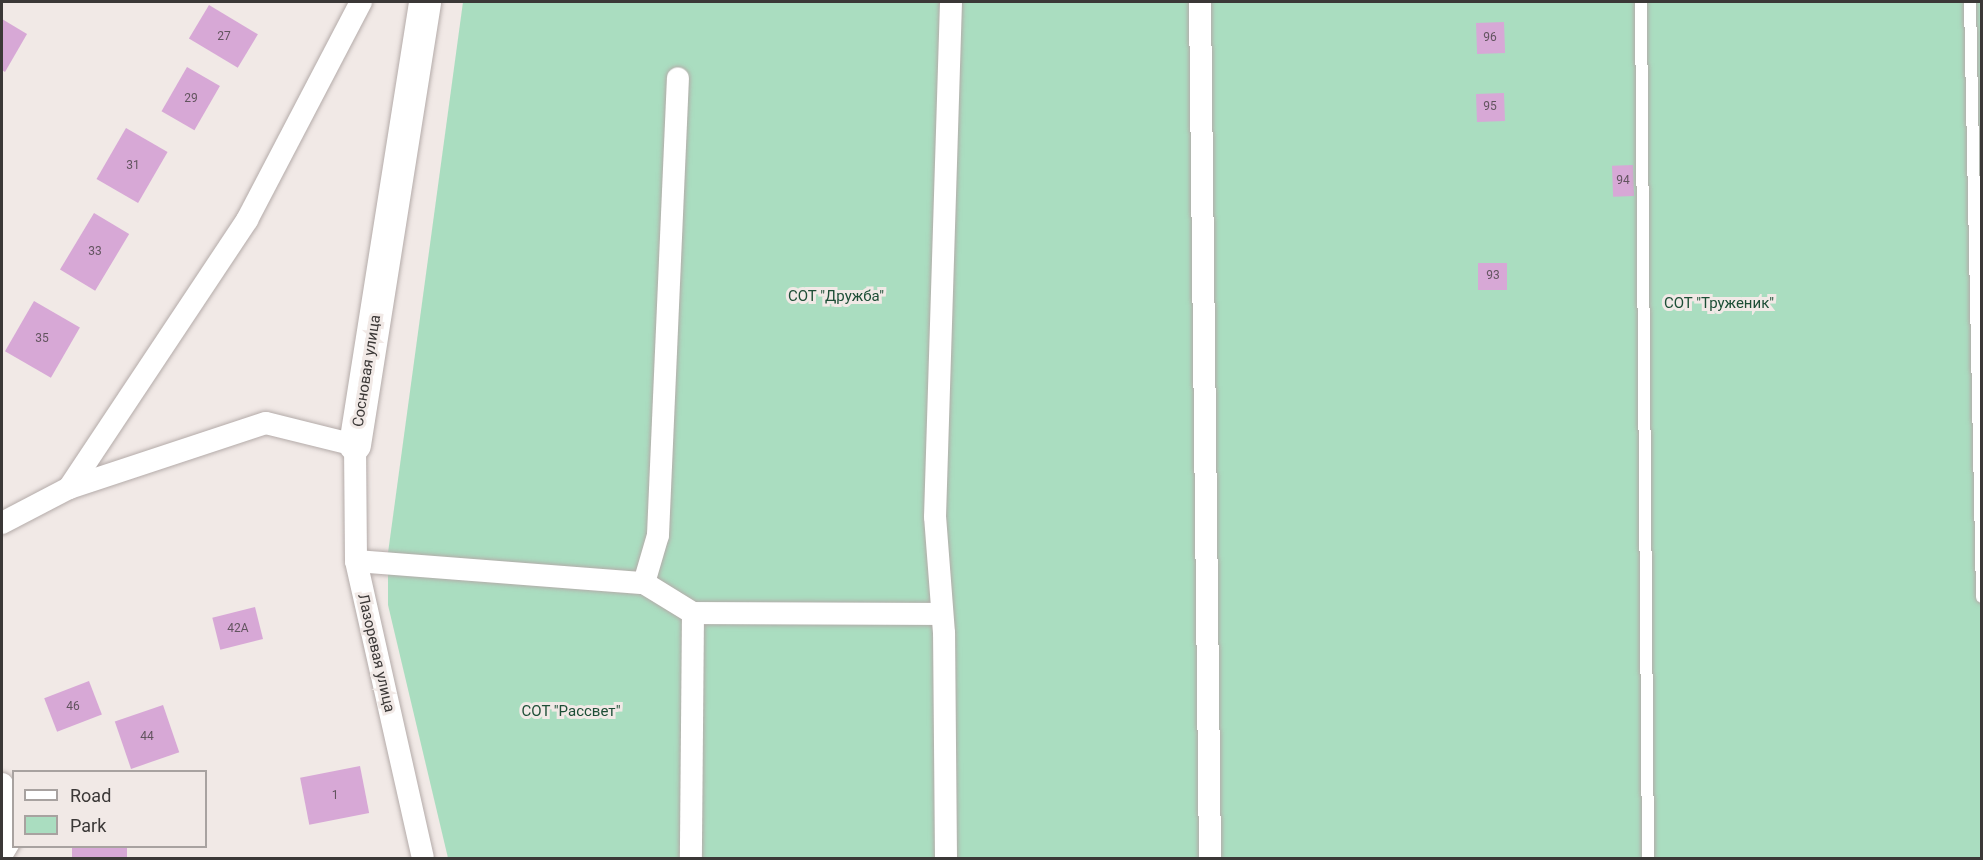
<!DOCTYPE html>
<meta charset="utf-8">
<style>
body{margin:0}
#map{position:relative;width:1983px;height:860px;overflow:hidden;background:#f1e9e6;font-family:Roboto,sans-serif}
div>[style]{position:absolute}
.green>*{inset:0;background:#aaddc0}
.building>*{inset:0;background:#d7a8d6;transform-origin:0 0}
.roads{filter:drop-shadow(0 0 2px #b4aba9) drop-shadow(0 0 2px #b4aba9)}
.lane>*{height:12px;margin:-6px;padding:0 6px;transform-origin:6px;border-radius:6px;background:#fff}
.street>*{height:22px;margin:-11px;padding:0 11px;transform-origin:11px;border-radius:11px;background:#fff}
.secondary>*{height:32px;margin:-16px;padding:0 16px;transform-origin:16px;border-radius:16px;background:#fff}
span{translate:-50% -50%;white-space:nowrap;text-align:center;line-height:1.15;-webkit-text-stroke:6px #f1e9e6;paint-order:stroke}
.number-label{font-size:12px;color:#62545f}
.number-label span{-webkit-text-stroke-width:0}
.park-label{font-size:15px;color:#1d4e36}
.street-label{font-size:15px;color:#3b3837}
.frame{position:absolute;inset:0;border:3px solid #3b3837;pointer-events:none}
.legend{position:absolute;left:12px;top:770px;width:195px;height:78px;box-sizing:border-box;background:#f1e9e6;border:2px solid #a8a2a0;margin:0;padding:8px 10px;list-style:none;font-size:18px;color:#3b3837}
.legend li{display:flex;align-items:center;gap:12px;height:30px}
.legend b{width:30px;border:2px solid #a8a2a0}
</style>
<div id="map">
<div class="green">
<div style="clip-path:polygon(463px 2px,1981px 2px,1981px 858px,448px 858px,388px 605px,388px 553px)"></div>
</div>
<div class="building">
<div style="left:209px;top:5px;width:57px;height:39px;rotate:31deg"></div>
<div style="clip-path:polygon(2px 19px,27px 34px,5px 72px,2px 70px)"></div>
<div style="left:1504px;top:22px;width:31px;height:28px;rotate:88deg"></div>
<div style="left:187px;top:67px;width:38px;height:51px;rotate:30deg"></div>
<div style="left:1504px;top:93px;width:28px;height:28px;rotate:88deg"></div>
<div style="left:126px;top:128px;width:48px;height:59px;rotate:30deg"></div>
<div style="left:1633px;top:165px;width:31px;height:21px;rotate:88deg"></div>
<div style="left:94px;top:213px;width:41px;height:66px;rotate:31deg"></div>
<div style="left:1478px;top:263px;width:29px;height:27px"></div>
<div style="left:34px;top:301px;width:53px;height:58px;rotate:30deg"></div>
<div style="left:255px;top:607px;width:33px;height:44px;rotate:76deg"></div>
<div style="left:89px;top:681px;width:36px;height:48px;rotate:69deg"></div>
<div style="left:163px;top:705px;width:50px;height:51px;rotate:71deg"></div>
<div style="left:360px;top:766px;width:48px;height:61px;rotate:79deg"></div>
<div style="left:72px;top:846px;width:55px;height:12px"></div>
</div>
<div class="roads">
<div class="lane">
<div style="left:1641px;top:2px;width:856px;rotate:89.53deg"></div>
<div style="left:1970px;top:2px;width:595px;rotate:88.84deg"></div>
</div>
<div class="street">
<div style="left:1200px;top:2px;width:856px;rotate:89.33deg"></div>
<div style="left:69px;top:488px;width:322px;rotate:-56.4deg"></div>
<div style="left:247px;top:220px;width:246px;rotate:-62.4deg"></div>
<div style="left:2px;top:523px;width:76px;rotate:-27.6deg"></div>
<div style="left:69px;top:488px;width:207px;rotate:-18.3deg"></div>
<div style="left:266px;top:423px;width:92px;rotate:13.9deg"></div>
<div style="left:355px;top:445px;width:116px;rotate:89.5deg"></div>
<div style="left:356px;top:561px;width:304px;rotate:77.3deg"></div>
<div style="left:356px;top:561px;width:289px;rotate:4.4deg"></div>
<div style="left:644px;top:583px;width:57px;rotate:31.5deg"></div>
<div style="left:693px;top:613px;width:245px;rotate:90.5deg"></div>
<div style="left:644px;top:583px;width:50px;rotate:-73.7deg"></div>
<div style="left:658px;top:535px;width:457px;rotate:-87.5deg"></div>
<div style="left:693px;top:613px;width:249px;rotate:0.2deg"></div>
<div style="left:2px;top:784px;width:56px;rotate:80.7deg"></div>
<div style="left:11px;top:839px;width:17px;rotate:121deg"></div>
<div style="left:946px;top:858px;width:225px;rotate:-90.5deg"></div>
<div style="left:944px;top:633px;width:116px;rotate:-94.4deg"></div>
<div style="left:935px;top:517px;width:515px;rotate:-88.22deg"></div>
</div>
<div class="secondary">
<div style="left:355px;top:445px;width:448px;rotate:-81deg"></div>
</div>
</div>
<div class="number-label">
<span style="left:224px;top:37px">27</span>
<span style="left:1490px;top:38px">96</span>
<span style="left:191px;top:99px">29</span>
<span style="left:1490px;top:107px">95</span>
<span style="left:133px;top:166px">31</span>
<span style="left:1623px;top:181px">94</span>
<span style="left:95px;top:252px">33</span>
<span style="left:1493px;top:276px">93</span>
<span style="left:42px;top:339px">35</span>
<span style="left:238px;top:629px">42А</span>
<span style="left:73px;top:707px">46</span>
<span style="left:147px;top:737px">44</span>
<span style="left:335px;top:796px">1</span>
</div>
<div class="park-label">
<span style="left:836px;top:297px">СОТ "Дружба"</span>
<span style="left:1719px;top:304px">СОТ "Труженик"</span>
<span style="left:571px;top:712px">СОТ "Рассвет"</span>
</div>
<div class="street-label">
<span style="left:367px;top:371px;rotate:-81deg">Сосновая улица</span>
<span style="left:376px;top:653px;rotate:77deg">Лазоревая улица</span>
</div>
<div class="frame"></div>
<ul class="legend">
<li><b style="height:8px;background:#fff"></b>Road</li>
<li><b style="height:16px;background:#aaddc0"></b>Park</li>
</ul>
</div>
